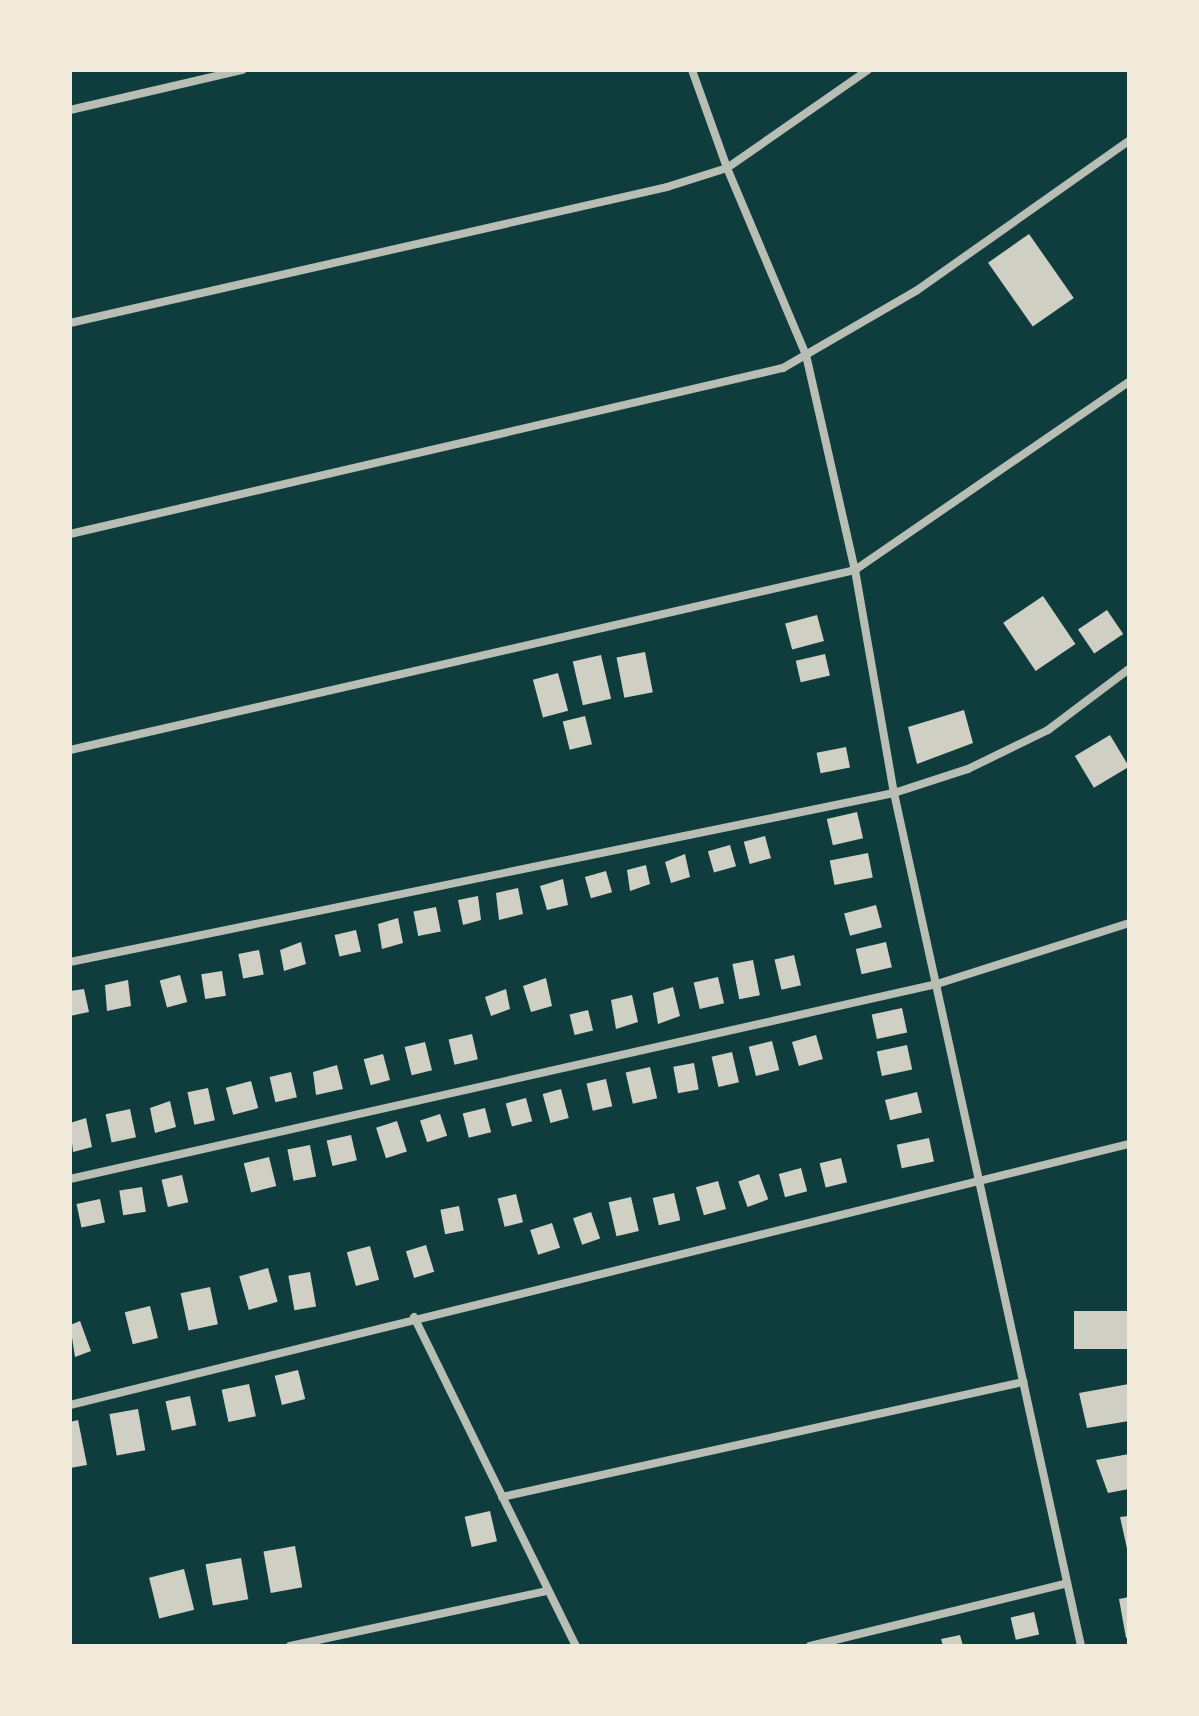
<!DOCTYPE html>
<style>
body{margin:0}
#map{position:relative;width:1199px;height:1716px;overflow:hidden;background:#0f3d3e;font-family:"PT Sans Narrow",sans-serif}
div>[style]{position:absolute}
.building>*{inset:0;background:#cfcfc3;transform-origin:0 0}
.minor>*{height:8px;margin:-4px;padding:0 4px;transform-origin:4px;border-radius:4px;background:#b8beb3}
span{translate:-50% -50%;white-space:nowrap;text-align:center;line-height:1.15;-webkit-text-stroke:6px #f1e9da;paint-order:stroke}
.frame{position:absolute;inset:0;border:72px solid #f1e9da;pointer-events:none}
</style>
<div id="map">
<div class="building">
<div style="left:1029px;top:234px;width:78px;height:50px;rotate:55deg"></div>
<div style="left:1043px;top:596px;width:58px;height:48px;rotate:56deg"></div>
<div style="left:1107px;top:610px;width:29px;height:35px;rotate:56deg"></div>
<div style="left:817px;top:615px;width:27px;height:33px;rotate:75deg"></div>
<div style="left:645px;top:652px;width:41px;height:29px;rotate:79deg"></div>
<div style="left:825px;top:654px;width:22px;height:30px;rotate:77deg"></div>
<div style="left:601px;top:655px;width:45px;height:29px;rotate:77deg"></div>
<div style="left:558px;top:673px;width:39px;height:26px;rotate:75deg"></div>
<div style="clip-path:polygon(964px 710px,973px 743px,917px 764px,908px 727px)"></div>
<div style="left:585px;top:716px;width:29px;height:23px;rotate:76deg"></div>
<div style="left:1110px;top:735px;width:37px;height:41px;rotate:59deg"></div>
<div style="left:846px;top:747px;width:21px;height:30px;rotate:79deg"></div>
<div style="left:857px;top:812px;width:27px;height:31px;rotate:77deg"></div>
<div style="left:765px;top:836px;width:23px;height:22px;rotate:75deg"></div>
<div style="left:730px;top:845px;width:22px;height:23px;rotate:74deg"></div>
<div style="left:868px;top:853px;width:25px;height:39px;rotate:79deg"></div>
<div style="clip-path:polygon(685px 854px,690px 877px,671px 883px,665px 862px)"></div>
<div style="clip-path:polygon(646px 865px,650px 884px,630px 891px,627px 870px)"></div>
<div style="left:606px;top:871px;width:22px;height:22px;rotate:74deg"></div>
<div style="clip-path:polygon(563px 879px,568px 905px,547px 910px,540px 886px)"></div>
<div style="clip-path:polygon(518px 888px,523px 914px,499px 920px,496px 893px)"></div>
<div style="clip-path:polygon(478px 896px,481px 920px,463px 925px,458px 900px)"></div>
<div style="left:876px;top:905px;width:23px;height:33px;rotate:75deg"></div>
<div style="left:436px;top:907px;width:25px;height:23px;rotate:79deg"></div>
<div style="clip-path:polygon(398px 918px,403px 943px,382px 949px,378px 924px)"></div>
<div style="left:356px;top:930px;width:22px;height:22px;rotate:77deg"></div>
<div style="clip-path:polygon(301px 942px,306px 964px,284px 971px,280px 950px)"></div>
<div style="left:886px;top:942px;width:26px;height:31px;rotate:77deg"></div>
<div style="left:259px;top:950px;width:25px;height:21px;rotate:79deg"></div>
<div style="left:794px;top:955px;width:31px;height:20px;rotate:77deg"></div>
<div style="left:753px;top:960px;width:36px;height:21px;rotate:79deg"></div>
<div style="left:222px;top:971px;width:25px;height:21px;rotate:81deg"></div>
<div style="left:180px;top:975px;width:28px;height:21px;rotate:75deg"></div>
<div style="left:718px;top:977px;width:27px;height:25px;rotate:77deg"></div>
<div style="clip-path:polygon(546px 978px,552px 1006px,531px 1012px,523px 986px)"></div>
<div style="clip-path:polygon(128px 980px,131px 1006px,107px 1011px,105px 985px)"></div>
<div style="clip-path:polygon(673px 987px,680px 1016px,658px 1024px,653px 993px)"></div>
<div style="clip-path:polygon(84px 989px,89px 1012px,70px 1016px,70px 991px)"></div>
<div style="clip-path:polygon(506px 989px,510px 1009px,491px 1016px,485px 997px)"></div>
<div style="clip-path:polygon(632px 995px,638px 1022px,616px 1029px,611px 1000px)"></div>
<div style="left:902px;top:1008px;width:25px;height:31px;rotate:78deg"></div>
<div style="left:588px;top:1010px;width:21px;height:19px;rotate:76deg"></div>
<div style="left:472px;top:1034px;width:26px;height:24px;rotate:77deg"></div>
<div style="left:816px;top:1035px;width:25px;height:25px;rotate:74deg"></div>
<div style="left:772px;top:1041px;width:30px;height:24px;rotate:76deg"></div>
<div style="left:425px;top:1042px;width:29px;height:21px;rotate:76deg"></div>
<div style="left:907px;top:1045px;width:25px;height:31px;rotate:78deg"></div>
<div style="left:732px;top:1052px;width:31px;height:21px;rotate:77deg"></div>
<div style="left:383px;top:1054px;width:27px;height:20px;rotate:75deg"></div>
<div style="left:694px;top:1063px;width:27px;height:21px;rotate:80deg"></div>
<div style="clip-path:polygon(337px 1065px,343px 1089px,316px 1095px,313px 1072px)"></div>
<div style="left:650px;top:1067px;width:32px;height:25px;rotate:77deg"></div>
<div style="left:291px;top:1072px;width:26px;height:22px;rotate:77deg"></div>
<div style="left:606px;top:1079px;width:28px;height:20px;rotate:77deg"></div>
<div style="left:251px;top:1081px;width:28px;height:26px;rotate:75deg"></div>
<div style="left:208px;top:1088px;width:33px;height:21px;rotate:78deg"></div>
<div style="left:561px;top:1089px;width:30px;height:19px;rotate:75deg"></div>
<div style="left:917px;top:1092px;width:21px;height:33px;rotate:76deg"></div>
<div style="left:526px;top:1098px;width:24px;height:21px;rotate:75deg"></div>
<div style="clip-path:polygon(170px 1101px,176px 1127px,155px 1133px,150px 1108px)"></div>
<div style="left:485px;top:1108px;width:25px;height:23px;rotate:76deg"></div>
<div style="left:130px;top:1109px;width:29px;height:25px;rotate:78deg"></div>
<div style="left:440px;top:1114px;width:23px;height:21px;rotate:72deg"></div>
<div style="clip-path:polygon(86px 1118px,92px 1147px,73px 1152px,70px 1123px)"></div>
<div style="left:397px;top:1121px;width:32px;height:22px;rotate:72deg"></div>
<div style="left:351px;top:1135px;width:26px;height:25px;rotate:77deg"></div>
<div style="left:929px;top:1138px;width:24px;height:33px;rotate:78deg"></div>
<div style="left:310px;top:1145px;width:32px;height:23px;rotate:79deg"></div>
<div style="left:269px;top:1157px;width:30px;height:26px;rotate:76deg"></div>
<div style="left:841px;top:1158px;width:25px;height:22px;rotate:76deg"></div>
<div style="left:801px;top:1168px;width:24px;height:23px;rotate:75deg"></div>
<div style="left:759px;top:1174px;width:27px;height:22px;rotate:70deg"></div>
<div style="left:182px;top:1175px;width:28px;height:21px;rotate:77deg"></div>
<div style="left:718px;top:1181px;width:29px;height:23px;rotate:74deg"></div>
<div style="left:142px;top:1187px;width:25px;height:23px;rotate:81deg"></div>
<div style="left:674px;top:1193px;width:28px;height:22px;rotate:77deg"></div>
<div style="left:516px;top:1194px;width:29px;height:19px;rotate:76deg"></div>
<div style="left:631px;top:1197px;width:35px;height:23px;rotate:77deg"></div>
<div style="left:100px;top:1199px;width:24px;height:24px;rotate:78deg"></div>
<div style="left:459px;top:1206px;width:25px;height:19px;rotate:79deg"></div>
<div style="left:591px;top:1212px;width:28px;height:19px;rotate:71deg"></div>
<div style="left:552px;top:1223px;width:26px;height:23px;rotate:72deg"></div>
<div style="left:426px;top:1245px;width:28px;height:21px;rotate:73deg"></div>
<div style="left:370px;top:1246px;width:35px;height:24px;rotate:75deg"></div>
<div style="left:268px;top:1268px;width:35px;height:30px;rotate:74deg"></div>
<div style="left:310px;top:1272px;width:35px;height:22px;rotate:80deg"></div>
<div style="left:210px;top:1287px;width:38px;height:30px;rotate:78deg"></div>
<div style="left:150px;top:1306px;width:33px;height:26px;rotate:76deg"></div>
<div style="left:1129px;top:1311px;width:38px;height:55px;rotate:90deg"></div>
<div style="clip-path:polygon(80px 1321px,91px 1351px,75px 1357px,70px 1325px)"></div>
<div style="left:298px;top:1370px;width:30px;height:24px;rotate:76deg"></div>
<div style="left:249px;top:1384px;width:33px;height:28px;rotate:78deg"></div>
<div style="clip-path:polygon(1129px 1384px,1129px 1421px,1087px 1428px,1079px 1393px)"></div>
<div style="left:190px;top:1396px;width:30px;height:25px;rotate:78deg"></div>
<div style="left:138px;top:1409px;width:42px;height:29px;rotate:80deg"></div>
<div style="clip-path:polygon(78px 1420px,87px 1465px,70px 1468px,70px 1422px)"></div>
<div style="clip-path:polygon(1129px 1454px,1129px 1489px,1108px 1493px,1096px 1460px)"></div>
<div style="left:490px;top:1511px;width:31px;height:26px;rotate:77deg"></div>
<div style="clip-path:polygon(1129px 1516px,1129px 1553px,1128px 1553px,1120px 1517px)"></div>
<div style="left:295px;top:1546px;width:42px;height:32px;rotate:80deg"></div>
<div style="left:241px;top:1558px;width:42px;height:36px;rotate:80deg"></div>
<div style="left:184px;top:1569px;width:42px;height:36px;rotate:76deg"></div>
<div style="clip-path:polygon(1129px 1597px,1129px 1638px,1126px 1638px,1119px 1599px)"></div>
<div style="left:1034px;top:1612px;width:23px;height:24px;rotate:77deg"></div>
<div style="clip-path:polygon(960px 1635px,963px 1646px,943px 1646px,941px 1639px)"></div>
</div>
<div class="minor">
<div style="left:692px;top:70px;width:104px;rotate:70.3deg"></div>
<div style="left:727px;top:168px;width:203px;rotate:67.1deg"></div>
<div style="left:806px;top:355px;width:221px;rotate:77.2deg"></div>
<div style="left:855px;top:570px;width:226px;rotate:80.1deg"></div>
<div style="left:894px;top:793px;width:873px;rotate:77.63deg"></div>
<div style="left:70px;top:110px;width:177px;rotate:-13.1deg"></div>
<div style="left:70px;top:323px;width:612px;rotate:-12.83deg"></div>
<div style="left:667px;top:187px;width:63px;rotate:-17.6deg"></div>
<div style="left:727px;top:168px;width:172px;rotate:-34.8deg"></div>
<div style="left:70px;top:534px;width:732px;rotate:-13.11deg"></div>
<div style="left:783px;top:368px;width:154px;rotate:-30.1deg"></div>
<div style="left:916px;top:291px;width:261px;rotate:-35.2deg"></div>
<div style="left:70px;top:750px;width:805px;rotate:-12.91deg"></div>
<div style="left:855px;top:570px;width:332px;rotate:-34.5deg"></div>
<div style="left:70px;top:962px;width:841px;rotate:-11.59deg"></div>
<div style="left:894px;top:793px;width:78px;rotate:-18deg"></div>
<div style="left:968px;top:769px;width:89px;rotate:-26deg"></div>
<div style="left:1048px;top:730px;width:101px;rotate:-37deg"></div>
<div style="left:70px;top:1179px;width:889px;rotate:-12.68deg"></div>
<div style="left:937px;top:984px;width:201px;rotate:-17.6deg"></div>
<div style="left:414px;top:1317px;width:367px;rotate:63.8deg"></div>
<div style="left:70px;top:1405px;width:1091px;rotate:-13.85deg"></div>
<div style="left:502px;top:1497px;width:534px;rotate:-12.45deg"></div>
<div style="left:290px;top:1646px;width:262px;rotate:-12.1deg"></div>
<div style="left:810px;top:1646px;width:261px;rotate:-13.7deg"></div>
</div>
<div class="frame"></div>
</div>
